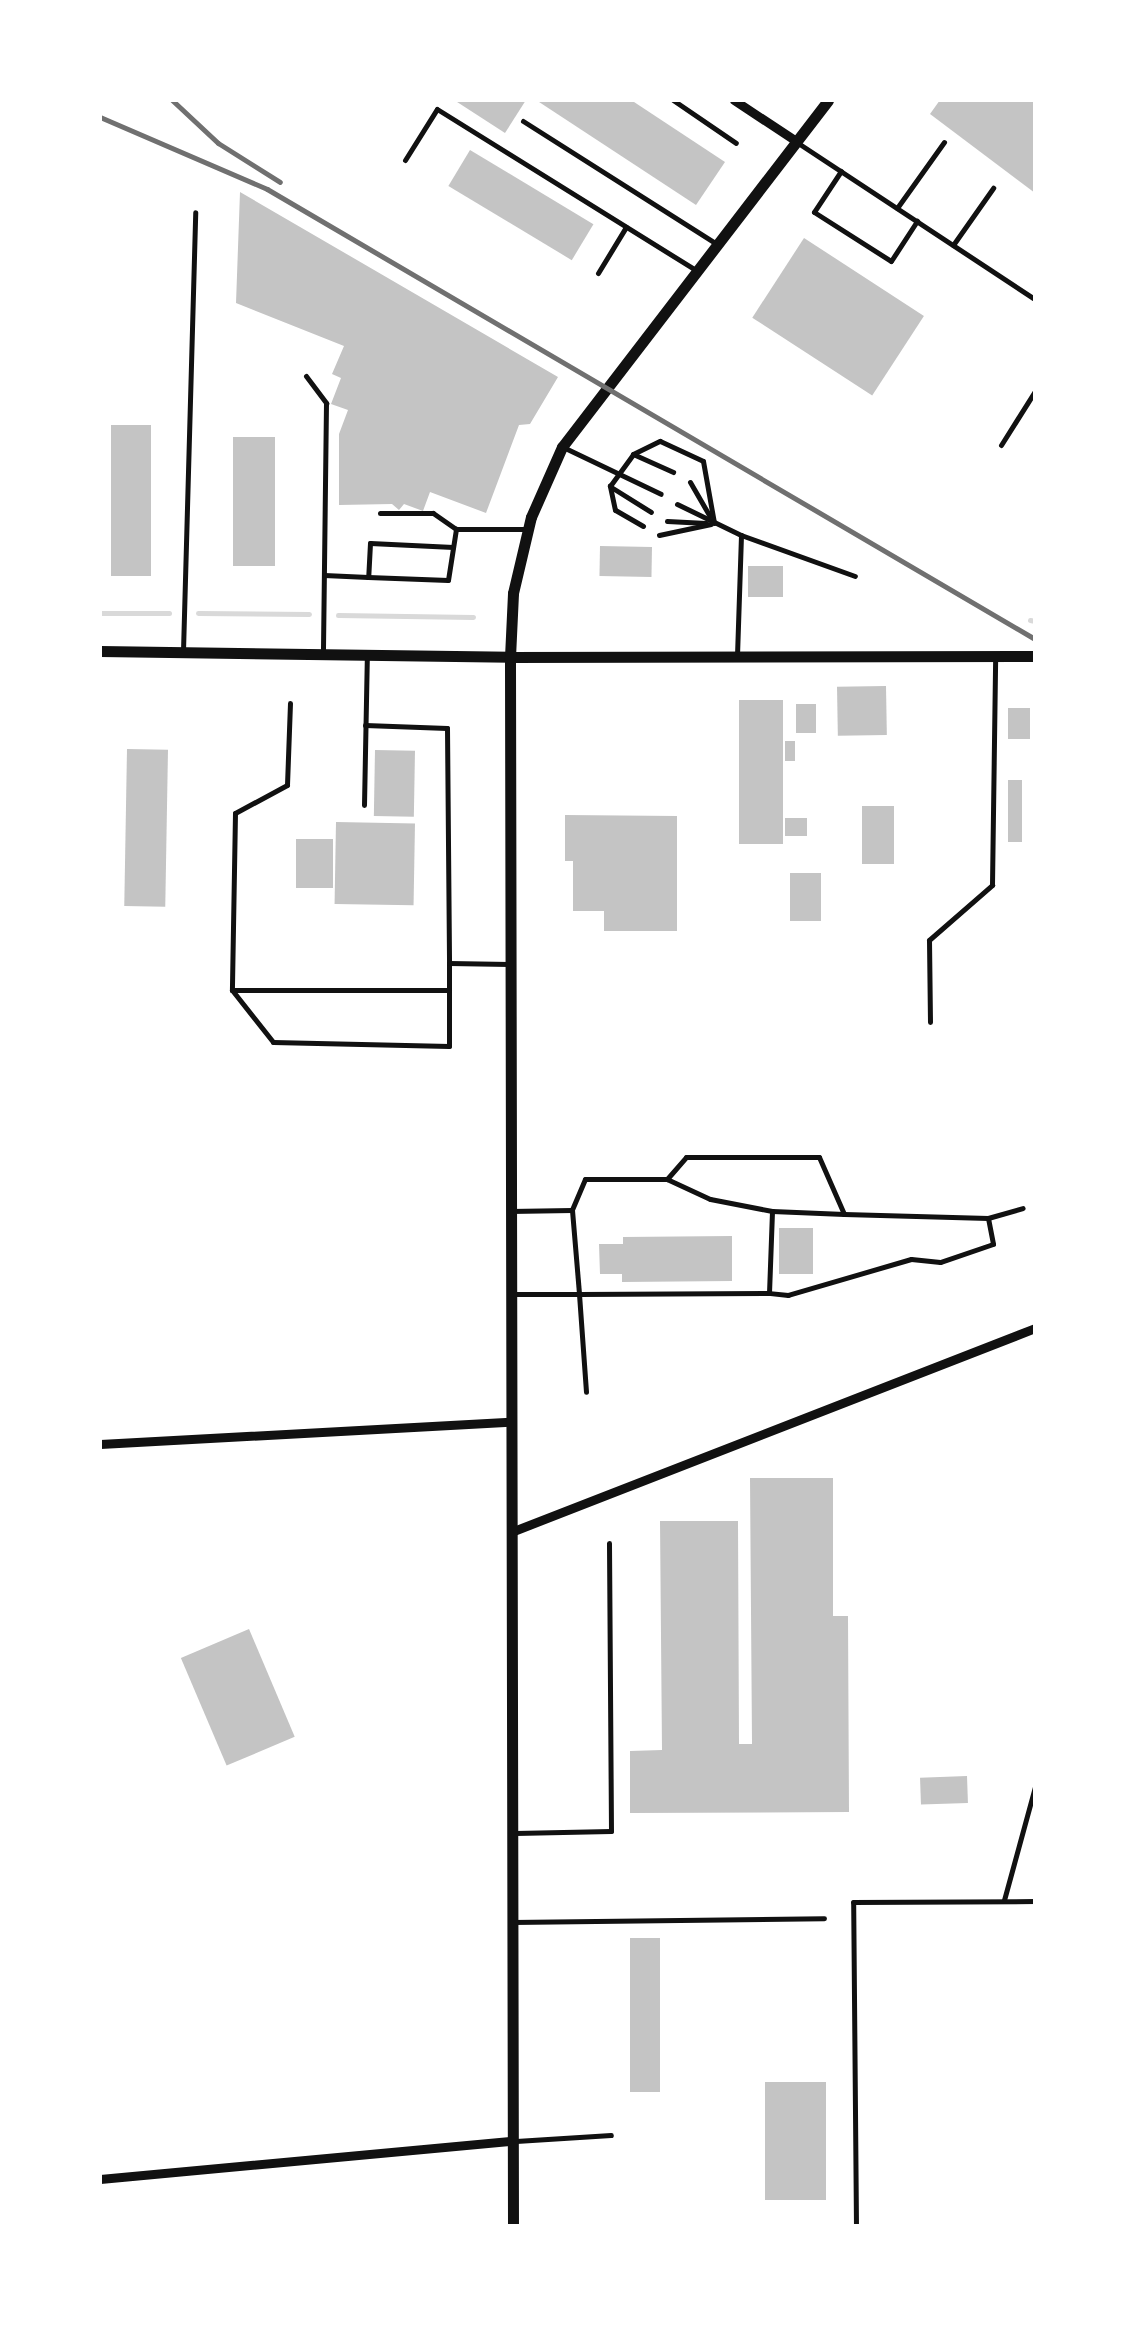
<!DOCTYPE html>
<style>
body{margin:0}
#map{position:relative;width:1135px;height:2326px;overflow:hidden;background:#fff;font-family:"Nunito Sans",sans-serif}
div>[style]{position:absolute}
.stream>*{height:5px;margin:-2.5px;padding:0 2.5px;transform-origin:2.5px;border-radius:2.5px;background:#d9d9d9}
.building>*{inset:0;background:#c4c4c4;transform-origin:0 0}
.service>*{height:5px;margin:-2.5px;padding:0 2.5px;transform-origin:2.5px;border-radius:2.5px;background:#111}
.minor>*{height:9px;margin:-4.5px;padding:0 4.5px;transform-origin:4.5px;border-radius:4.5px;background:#111}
.tertiary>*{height:11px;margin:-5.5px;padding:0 5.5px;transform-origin:5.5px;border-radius:5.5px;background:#111}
.rail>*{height:5px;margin:-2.5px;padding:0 2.5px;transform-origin:2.5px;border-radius:2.5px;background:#707070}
span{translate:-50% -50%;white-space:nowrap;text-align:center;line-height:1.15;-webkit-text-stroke:10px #fff;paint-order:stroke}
.frame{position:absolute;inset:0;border:102px solid #fff;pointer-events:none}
</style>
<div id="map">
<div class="stream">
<div style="left:100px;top:613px;width:69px"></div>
<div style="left:198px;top:613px;width:111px;rotate:0.5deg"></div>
<div style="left:338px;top:615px;width:135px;rotate:0.8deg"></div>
<div style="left:1030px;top:620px;width:5px;rotate:11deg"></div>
</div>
<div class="building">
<div style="clip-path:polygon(454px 100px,526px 100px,505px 133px)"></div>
<div style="clip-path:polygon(536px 100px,631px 100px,725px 162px,696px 205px)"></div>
<div style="clip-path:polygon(940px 100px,1035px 100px,1035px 193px,930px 114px)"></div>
<div style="left:470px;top:150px;width:144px;height:42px;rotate:31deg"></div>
<div style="clip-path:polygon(240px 192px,558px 377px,530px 424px,519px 425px,486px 513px,430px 492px,423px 511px,404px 504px,399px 510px,392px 504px,339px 505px,339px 434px,348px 410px,331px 404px,341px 378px,332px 374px,344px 346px,236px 303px)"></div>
<div style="left:804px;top:238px;width:143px;height:95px;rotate:33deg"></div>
<div style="left:111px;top:425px;width:40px;height:151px"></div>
<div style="left:275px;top:437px;width:129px;height:42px;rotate:90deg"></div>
<div style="left:600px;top:546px;width:52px;height:30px;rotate:1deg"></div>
<div style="left:748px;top:566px;width:35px;height:31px"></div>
<div style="left:886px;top:686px;width:49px;height:49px;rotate:89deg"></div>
<div style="left:739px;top:700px;width:44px;height:144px"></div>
<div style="left:796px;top:704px;width:20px;height:29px"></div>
<div style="left:1008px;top:708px;width:22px;height:31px"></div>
<div style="left:785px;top:741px;width:10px;height:20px"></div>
<div style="left:127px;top:749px;width:41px;height:157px;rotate:1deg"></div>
<div style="left:375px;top:750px;width:40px;height:66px;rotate:1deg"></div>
<div style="left:1008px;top:780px;width:14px;height:62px"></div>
<div style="left:862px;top:806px;width:32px;height:58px"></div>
<div style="clip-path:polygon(565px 815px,677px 816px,677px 931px,604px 931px,604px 911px,573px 911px,573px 861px,565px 861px)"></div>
<div style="left:785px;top:818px;width:22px;height:18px"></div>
<div style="left:336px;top:822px;width:79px;height:82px;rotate:1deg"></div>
<div style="left:296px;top:839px;width:37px;height:49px"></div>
<div style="left:790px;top:873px;width:31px;height:48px"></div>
<div style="left:779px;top:1228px;width:34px;height:46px"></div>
<div style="clip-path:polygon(732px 1236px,732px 1281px,622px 1282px,622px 1274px,600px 1274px,599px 1244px,623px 1244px,623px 1237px)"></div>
<div style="clip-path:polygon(750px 1478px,833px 1478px,833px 1616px,848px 1616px,849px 1812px,630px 1813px,630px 1751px,662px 1750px,660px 1521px,738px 1521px,739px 1744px,752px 1744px)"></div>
<div style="left:249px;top:1629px;width:117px;height:74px;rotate:67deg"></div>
<div style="left:967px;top:1776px;width:27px;height:47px;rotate:88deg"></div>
<div style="left:630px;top:1938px;width:30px;height:154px"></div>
<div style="left:765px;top:2082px;width:61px;height:118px"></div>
</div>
<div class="service">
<div style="left:673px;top:100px;width:76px;rotate:34.3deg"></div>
<div style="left:523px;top:121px;width:226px;rotate:32.4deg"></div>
<div style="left:798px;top:143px;width:284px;rotate:33.4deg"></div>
<div style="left:405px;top:160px;width:60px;rotate:-57.9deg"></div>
<div style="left:437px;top:109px;width:305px;rotate:31.9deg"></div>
<div style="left:841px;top:171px;width:49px;rotate:123.4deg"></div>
<div style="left:814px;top:212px;width:91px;rotate:32.5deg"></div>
<div style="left:891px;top:261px;width:48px;rotate:-57deg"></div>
<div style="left:897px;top:208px;width:81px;rotate:-54.5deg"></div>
<div style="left:953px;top:245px;width:70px;rotate:-54.9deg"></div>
<div style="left:598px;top:273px;width:54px;rotate:-58.7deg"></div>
<div style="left:306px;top:376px;width:34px;rotate:53deg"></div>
<div style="left:326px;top:403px;width:248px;rotate:90.7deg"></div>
<div style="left:1001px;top:445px;width:64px;rotate:-57.8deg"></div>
<div style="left:565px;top:448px;width:106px;rotate:25.6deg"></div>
<div style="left:633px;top:454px;width:44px;rotate:24.2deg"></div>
<div style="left:690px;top:482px;width:39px;rotate:60deg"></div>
<div style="left:611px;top:487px;width:47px;rotate:32deg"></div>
<div style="left:677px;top:504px;width:71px;rotate:25.8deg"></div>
<div style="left:741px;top:535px;width:121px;rotate:91.9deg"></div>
<div style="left:380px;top:513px;width:53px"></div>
<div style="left:433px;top:513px;width:28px;rotate:35deg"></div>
<div style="left:667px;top:521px;width:39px;rotate:3deg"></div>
<div style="left:643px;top:526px;width:32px;rotate:-150deg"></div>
<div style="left:615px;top:510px;width:25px;rotate:-102deg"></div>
<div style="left:610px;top:486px;width:39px;rotate:-54deg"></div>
<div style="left:633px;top:454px;width:30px;rotate:-26deg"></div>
<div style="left:660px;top:441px;width:47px;rotate:24.9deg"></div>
<div style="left:703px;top:461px;width:63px;rotate:79.9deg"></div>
<div style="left:659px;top:535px;width:53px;rotate:-11.9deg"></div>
<div style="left:741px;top:535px;width:121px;rotate:19.8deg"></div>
<div style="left:453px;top:547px;width:83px;rotate:-177.2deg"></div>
<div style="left:370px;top:543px;width:34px;rotate:93deg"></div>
<div style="left:368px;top:577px;width:80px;rotate:2.1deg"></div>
<div style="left:448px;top:580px;width:52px;rotate:-81.1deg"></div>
<div style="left:456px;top:529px;width:70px"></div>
<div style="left:324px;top:575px;width:44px;rotate:2.6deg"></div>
<div style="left:183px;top:651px;width:439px;rotate:-88.4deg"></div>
<div style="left:290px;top:703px;width:82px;rotate:92.1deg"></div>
<div style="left:287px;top:785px;width:59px;rotate:151.7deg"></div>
<div style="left:235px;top:813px;width:177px;rotate:91deg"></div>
<div style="left:232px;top:990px;width:66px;rotate:51.7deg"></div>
<div style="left:273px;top:1042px;width:176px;rotate:1.3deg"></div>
<div style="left:449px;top:1046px;width:83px;rotate:-90deg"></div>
<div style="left:365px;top:725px;width:82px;rotate:2.1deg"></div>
<div style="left:447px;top:728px;width:235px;rotate:89.5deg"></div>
<div style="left:449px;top:963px;width:60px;rotate:1deg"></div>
<div style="left:364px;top:805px;width:150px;rotate:-88.9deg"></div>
<div style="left:232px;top:990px;width:217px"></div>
<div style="left:930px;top:1022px;width:82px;rotate:-90.7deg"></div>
<div style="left:929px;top:940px;width:84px;rotate:-41.1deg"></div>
<div style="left:992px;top:885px;width:226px;rotate:-89.2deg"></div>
<div style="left:667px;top:1179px;width:29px;rotate:-49deg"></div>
<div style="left:686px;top:1157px;width:133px"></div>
<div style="left:819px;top:1157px;width:62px;rotate:66.3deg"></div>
<div style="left:844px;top:1214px;width:144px;rotate:1.6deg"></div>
<div style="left:988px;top:1218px;width:26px;rotate:79deg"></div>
<div style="left:993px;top:1244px;width:56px;rotate:161.2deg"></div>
<div style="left:940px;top:1262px;width:29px;rotate:-174deg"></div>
<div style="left:911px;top:1259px;width:128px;rotate:163.7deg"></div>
<div style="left:788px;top:1295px;width:18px;rotate:-174deg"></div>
<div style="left:510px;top:1211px;width:62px;rotate:-0.9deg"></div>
<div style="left:772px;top:1211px;width:72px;rotate:2.4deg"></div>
<div style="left:988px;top:1218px;width:36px;rotate:-16deg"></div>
<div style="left:513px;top:1294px;width:66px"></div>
<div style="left:579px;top:1294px;width:190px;rotate:-0.3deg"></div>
<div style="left:769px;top:1293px;width:82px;rotate:-87.9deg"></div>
<div style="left:772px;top:1211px;width:63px;rotate:-169deg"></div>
<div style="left:710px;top:1199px;width:47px;rotate:-155.1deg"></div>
<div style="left:667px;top:1179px;width:82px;rotate:180deg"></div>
<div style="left:585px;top:1179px;width:34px;rotate:113deg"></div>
<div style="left:572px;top:1210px;width:84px;rotate:85.2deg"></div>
<div style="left:579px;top:1294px;width:98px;rotate:85.9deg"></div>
<div style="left:515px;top:1833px;width:96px;rotate:-1.2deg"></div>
<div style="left:611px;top:1831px;width:288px;rotate:-90.4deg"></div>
<div style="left:1004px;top:1900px;width:117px;rotate:-74.7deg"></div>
<div style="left:512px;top:1922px;width:312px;rotate:-0.7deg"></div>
<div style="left:516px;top:2141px;width:95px;rotate:-3.6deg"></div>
<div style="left:856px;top:2226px;width:324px;rotate:-90.5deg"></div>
<div style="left:853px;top:1902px;width:182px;rotate:-0.3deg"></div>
</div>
<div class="minor">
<div style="left:734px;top:100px;width:74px;rotate:33.5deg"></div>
<div style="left:100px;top:1444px;width:411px;rotate:-3.1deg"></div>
<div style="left:511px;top:1532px;width:562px;rotate:-21.27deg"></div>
<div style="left:100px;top:2179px;width:415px;rotate:-5.3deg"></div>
</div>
<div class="tertiary">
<div style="left:100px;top:651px;width:410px;rotate:0.8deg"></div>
<div style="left:510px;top:657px;width:525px;rotate:-0.11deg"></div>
<div style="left:513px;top:2226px;width:1569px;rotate:-90.11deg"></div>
<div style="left:510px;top:657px;width:64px;rotate:-87.3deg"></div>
<div style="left:513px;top:593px;width:78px;rotate:-76.7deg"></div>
<div style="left:531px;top:517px;width:77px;rotate:-66.1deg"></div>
<div style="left:562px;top:447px;width:437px;rotate:-52.5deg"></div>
</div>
<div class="rail">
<div style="left:172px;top:100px;width:63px;rotate:43.1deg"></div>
<div style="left:218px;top:143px;width:73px;rotate:32.2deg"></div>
<div style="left:100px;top:117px;width:182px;rotate:23.3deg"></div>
<div style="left:267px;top:189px;width:890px;rotate:30.37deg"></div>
</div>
<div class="frame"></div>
</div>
